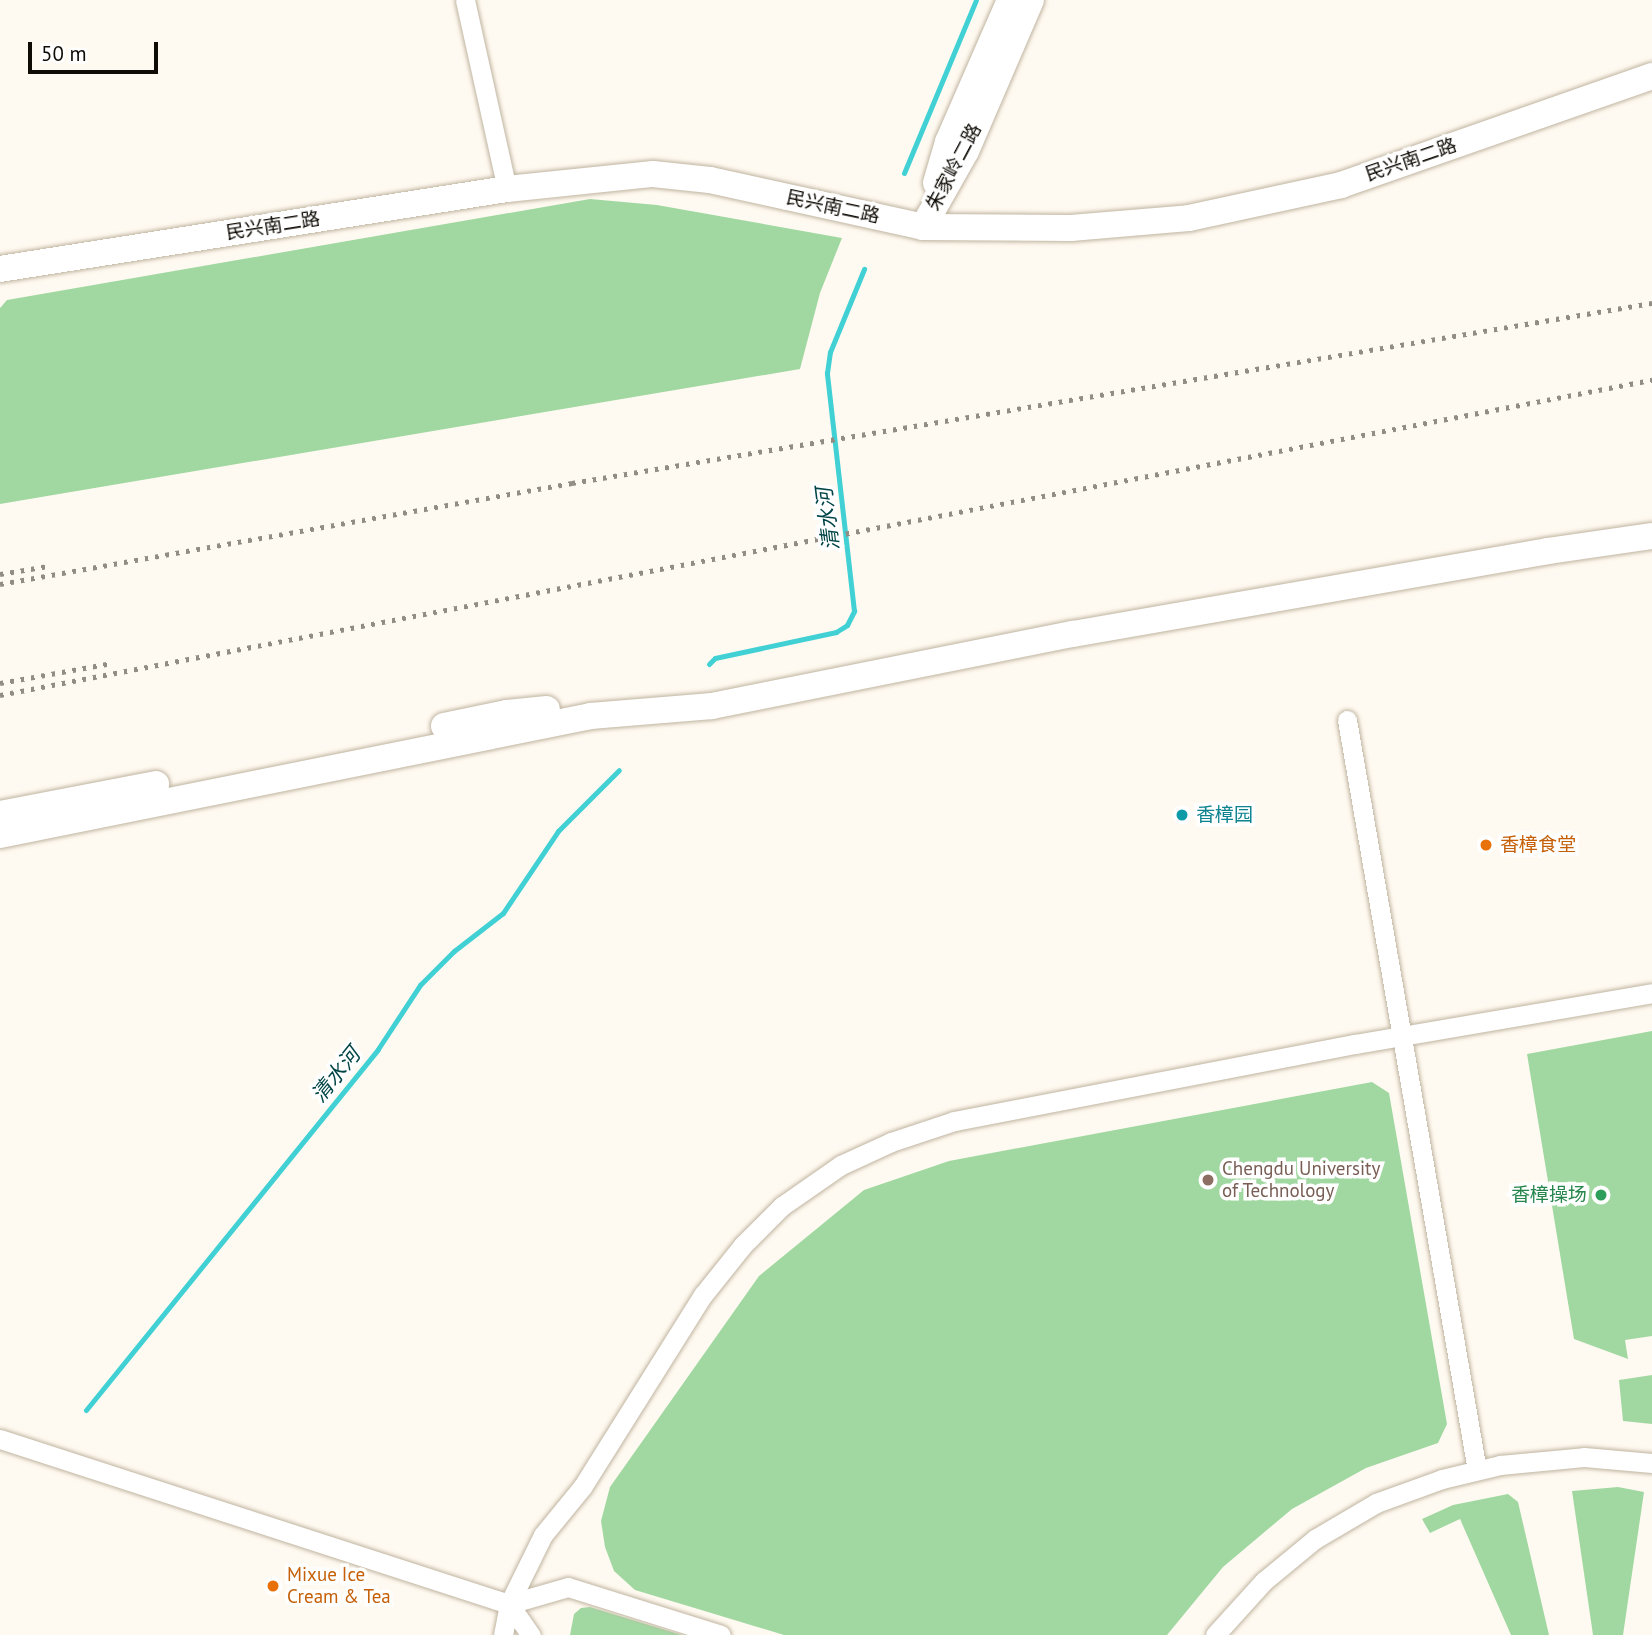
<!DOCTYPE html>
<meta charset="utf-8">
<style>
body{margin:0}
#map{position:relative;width:1652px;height:1635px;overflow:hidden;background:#fffaf1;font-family:"PT Sans","Noto Sans SC",sans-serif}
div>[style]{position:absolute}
.green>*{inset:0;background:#a1d8a2}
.stream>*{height:5px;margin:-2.5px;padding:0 2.5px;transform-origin:2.5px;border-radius:2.5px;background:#41d1d4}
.roads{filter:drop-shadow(0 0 2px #c0b4a0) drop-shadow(0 0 2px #c0b4a0)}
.street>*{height:19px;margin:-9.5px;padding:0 9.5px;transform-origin:9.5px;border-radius:9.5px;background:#fff}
.secondary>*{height:26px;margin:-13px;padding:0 13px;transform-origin:13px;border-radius:13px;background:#fff}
.rail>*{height:5px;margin-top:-2.5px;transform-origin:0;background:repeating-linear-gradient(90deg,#918c84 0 3.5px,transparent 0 10.5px)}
.dots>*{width:19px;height:19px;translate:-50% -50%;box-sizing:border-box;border:4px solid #fff;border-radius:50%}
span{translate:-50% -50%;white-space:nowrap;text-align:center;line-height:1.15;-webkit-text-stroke:7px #fff;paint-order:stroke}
.street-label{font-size:19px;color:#0f0b05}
.culture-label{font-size:19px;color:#0d838f}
.left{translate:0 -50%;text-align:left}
.food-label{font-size:19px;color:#c56008}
.education-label{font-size:19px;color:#785e54}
.leisure-label{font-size:19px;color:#27864d}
.right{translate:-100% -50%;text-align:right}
.water-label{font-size:21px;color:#014446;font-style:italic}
.scale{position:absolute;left:28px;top:42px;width:130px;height:32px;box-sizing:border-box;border:4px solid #0f0b05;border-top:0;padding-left:9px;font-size:21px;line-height:24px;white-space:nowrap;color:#0f0b05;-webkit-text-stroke:5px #fff;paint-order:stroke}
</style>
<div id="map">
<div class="green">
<div style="clip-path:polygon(590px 199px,657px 205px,842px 238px,820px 293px,800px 369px,0 504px,0 308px,7px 300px)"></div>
<div style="clip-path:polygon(1652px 1031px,1652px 1336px,1625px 1340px,1628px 1359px,1574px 1339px,1527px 1054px)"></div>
<div style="clip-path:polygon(1372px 1082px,1389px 1093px,1447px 1424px,1438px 1443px,1366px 1468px,1292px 1509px,1223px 1567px,1167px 1635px,784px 1635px,635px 1590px,614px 1571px,605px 1547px,601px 1521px,610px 1487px,759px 1276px,864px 1190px,949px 1161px)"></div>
<div style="clip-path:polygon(1652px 1375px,1652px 1424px,1623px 1421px,1619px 1380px)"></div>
<div style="clip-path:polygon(1618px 1487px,1644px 1492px,1623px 1635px,1593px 1635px,1572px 1491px)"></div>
<div style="clip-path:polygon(1508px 1494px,1518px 1502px,1549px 1635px,1511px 1635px,1460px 1519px,1430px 1533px,1422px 1519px,1453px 1505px)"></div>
<div style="clip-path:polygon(590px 1607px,682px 1635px,570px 1635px,574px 1614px,581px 1608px)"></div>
</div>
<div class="stream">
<div style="left:904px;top:173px;width:187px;rotate:-67.4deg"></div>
<div style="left:709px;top:664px;width:8px;rotate:-45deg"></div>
<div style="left:715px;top:658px;width:124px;rotate:-12.1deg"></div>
<div style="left:836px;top:632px;width:13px;rotate:-32deg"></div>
<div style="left:847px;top:625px;width:16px;rotate:-63deg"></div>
<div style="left:854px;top:611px;width:240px;rotate:-96.5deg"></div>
<div style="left:827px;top:373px;width:21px;rotate:-82deg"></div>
<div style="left:830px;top:352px;width:90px;rotate:-67.7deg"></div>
<div style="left:86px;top:1410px;width:464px;rotate:-51deg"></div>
<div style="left:378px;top:1049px;width:77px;rotate:-56.7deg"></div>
<div style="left:420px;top:985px;width:48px;rotate:-45deg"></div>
<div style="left:454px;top:951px;width:62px;rotate:-37.8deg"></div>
<div style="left:503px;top:913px;width:99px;rotate:-56.1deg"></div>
<div style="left:558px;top:831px;width:86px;rotate:-45deg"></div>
</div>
<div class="roads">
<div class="street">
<div style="left:465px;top:0;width:194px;rotate:77.5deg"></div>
<div style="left:1347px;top:720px;width:761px;rotate:80.17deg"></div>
<div style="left:0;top:1439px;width:535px;rotate:17.96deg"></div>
<div style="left:509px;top:1604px;width:61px;rotate:-16.1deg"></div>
<div style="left:568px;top:1587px;width:160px;rotate:17.4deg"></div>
<div style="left:509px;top:1604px;width:38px;rotate:55deg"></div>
<div style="left:503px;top:1635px;width:32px;rotate:-79deg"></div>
<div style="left:509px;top:1604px;width:77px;rotate:-63.8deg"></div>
<div style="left:543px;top:1535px;width:63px;rotate:-50.8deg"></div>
<div style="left:583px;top:1486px;width:226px;rotate:-57.9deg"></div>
<div style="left:703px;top:1295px;width:64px;rotate:-51.3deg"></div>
<div style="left:743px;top:1245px;width:55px;rotate:-45deg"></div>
<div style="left:782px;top:1206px;width:72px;rotate:-34.8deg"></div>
<div style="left:841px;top:1165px;width:55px;rotate:-24.7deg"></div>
<div style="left:891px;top:1142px;width:66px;rotate:-18.4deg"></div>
<div style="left:954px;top:1121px;width:408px;rotate:-10.9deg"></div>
<div style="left:1355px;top:1044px;width:301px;rotate:-9.7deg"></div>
<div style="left:1215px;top:1635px;width:73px;rotate:-47.8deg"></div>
<div style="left:1264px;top:1581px;width:66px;rotate:-39.5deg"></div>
<div style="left:1315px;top:1539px;width:71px;rotate:-30.5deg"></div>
<div style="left:1376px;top:1503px;width:70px;rotate:-20deg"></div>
<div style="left:1442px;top:1479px;width:60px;rotate:-13.6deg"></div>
<div style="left:1500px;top:1465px;width:84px;rotate:-5.4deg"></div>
<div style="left:1584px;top:1457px;width:68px;rotate:5deg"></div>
</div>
<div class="secondary">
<div style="left:936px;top:183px;width:43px;rotate:-73.7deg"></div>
<div style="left:948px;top:142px;width:155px;rotate:-66.4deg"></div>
<div style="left:923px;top:227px;width:87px;rotate:-60.5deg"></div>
<div style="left:966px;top:151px;width:164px;rotate:-66.7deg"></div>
<div style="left:0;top:269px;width:513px;rotate:-8.97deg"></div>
<div style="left:507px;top:189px;width:147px;rotate:-5.9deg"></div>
<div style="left:653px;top:174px;width:57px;rotate:6deg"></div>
<div style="left:710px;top:180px;width:218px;rotate:12.4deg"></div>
<div style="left:923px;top:227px;width:148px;rotate:0.4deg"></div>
<div style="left:1071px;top:228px;width:118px;rotate:-4.8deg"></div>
<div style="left:1189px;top:218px;width:156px;rotate:-12.2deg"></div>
<div style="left:1341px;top:185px;width:330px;rotate:-19.3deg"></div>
<div style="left:444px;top:726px;width:64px;rotate:-11.7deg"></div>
<div style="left:507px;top:713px;width:40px;rotate:-5.7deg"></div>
<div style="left:0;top:814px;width:159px;rotate:-10.9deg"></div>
<div style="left:0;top:835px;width:603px;rotate:-11.38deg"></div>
<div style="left:591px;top:716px;width:121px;rotate:-4.7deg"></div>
<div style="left:712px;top:706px;width:368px;rotate:-11.3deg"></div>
<div style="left:1073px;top:634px;width:482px;rotate:-9.9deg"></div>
<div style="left:1548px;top:551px;width:105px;rotate:-8.2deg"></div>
</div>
</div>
<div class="rail">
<div style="left:0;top:574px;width:49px;rotate:-9.5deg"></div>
<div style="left:0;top:584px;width:581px;rotate:-10.01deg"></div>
<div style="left:572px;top:483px;width:1095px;rotate:-9.46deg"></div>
<div style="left:0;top:683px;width:114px;rotate:-10.1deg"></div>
<div style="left:0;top:695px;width:1682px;rotate:-10.8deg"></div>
</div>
<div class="dots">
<div style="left:1182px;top:815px;background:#0f9aa8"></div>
<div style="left:1486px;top:845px;background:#e8710a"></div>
<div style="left:1208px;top:1180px;background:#8d6e63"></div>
<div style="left:1601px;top:1195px;background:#2e9e5b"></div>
<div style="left:273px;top:1586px;background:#e8710a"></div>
</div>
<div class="street-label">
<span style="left:1411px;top:160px;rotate:-19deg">民兴南二路</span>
<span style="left:954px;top:167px;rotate:-62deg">朱家岭二路</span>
<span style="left:833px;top:207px;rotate:12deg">民兴南二路</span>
<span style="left:273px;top:226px;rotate:-9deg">民兴南二路</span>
</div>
<div class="culture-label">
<span class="left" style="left:1196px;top:815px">香樟园</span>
</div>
<div class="food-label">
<span class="left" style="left:1500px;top:845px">香樟食堂</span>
<span class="left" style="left:287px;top:1586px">Mixue Ice<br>Cream &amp; Tea</span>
</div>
<div class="education-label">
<span class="left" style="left:1222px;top:1180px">Chengdu University<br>of Technology</span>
</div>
<div class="leisure-label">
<span class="right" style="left:1587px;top:1195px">香樟操场</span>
</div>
<div class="water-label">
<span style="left:828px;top:519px;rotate:-97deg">清水河</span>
<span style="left:336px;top:1075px;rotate:-51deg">清水河</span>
</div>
<div class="scale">50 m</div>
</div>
